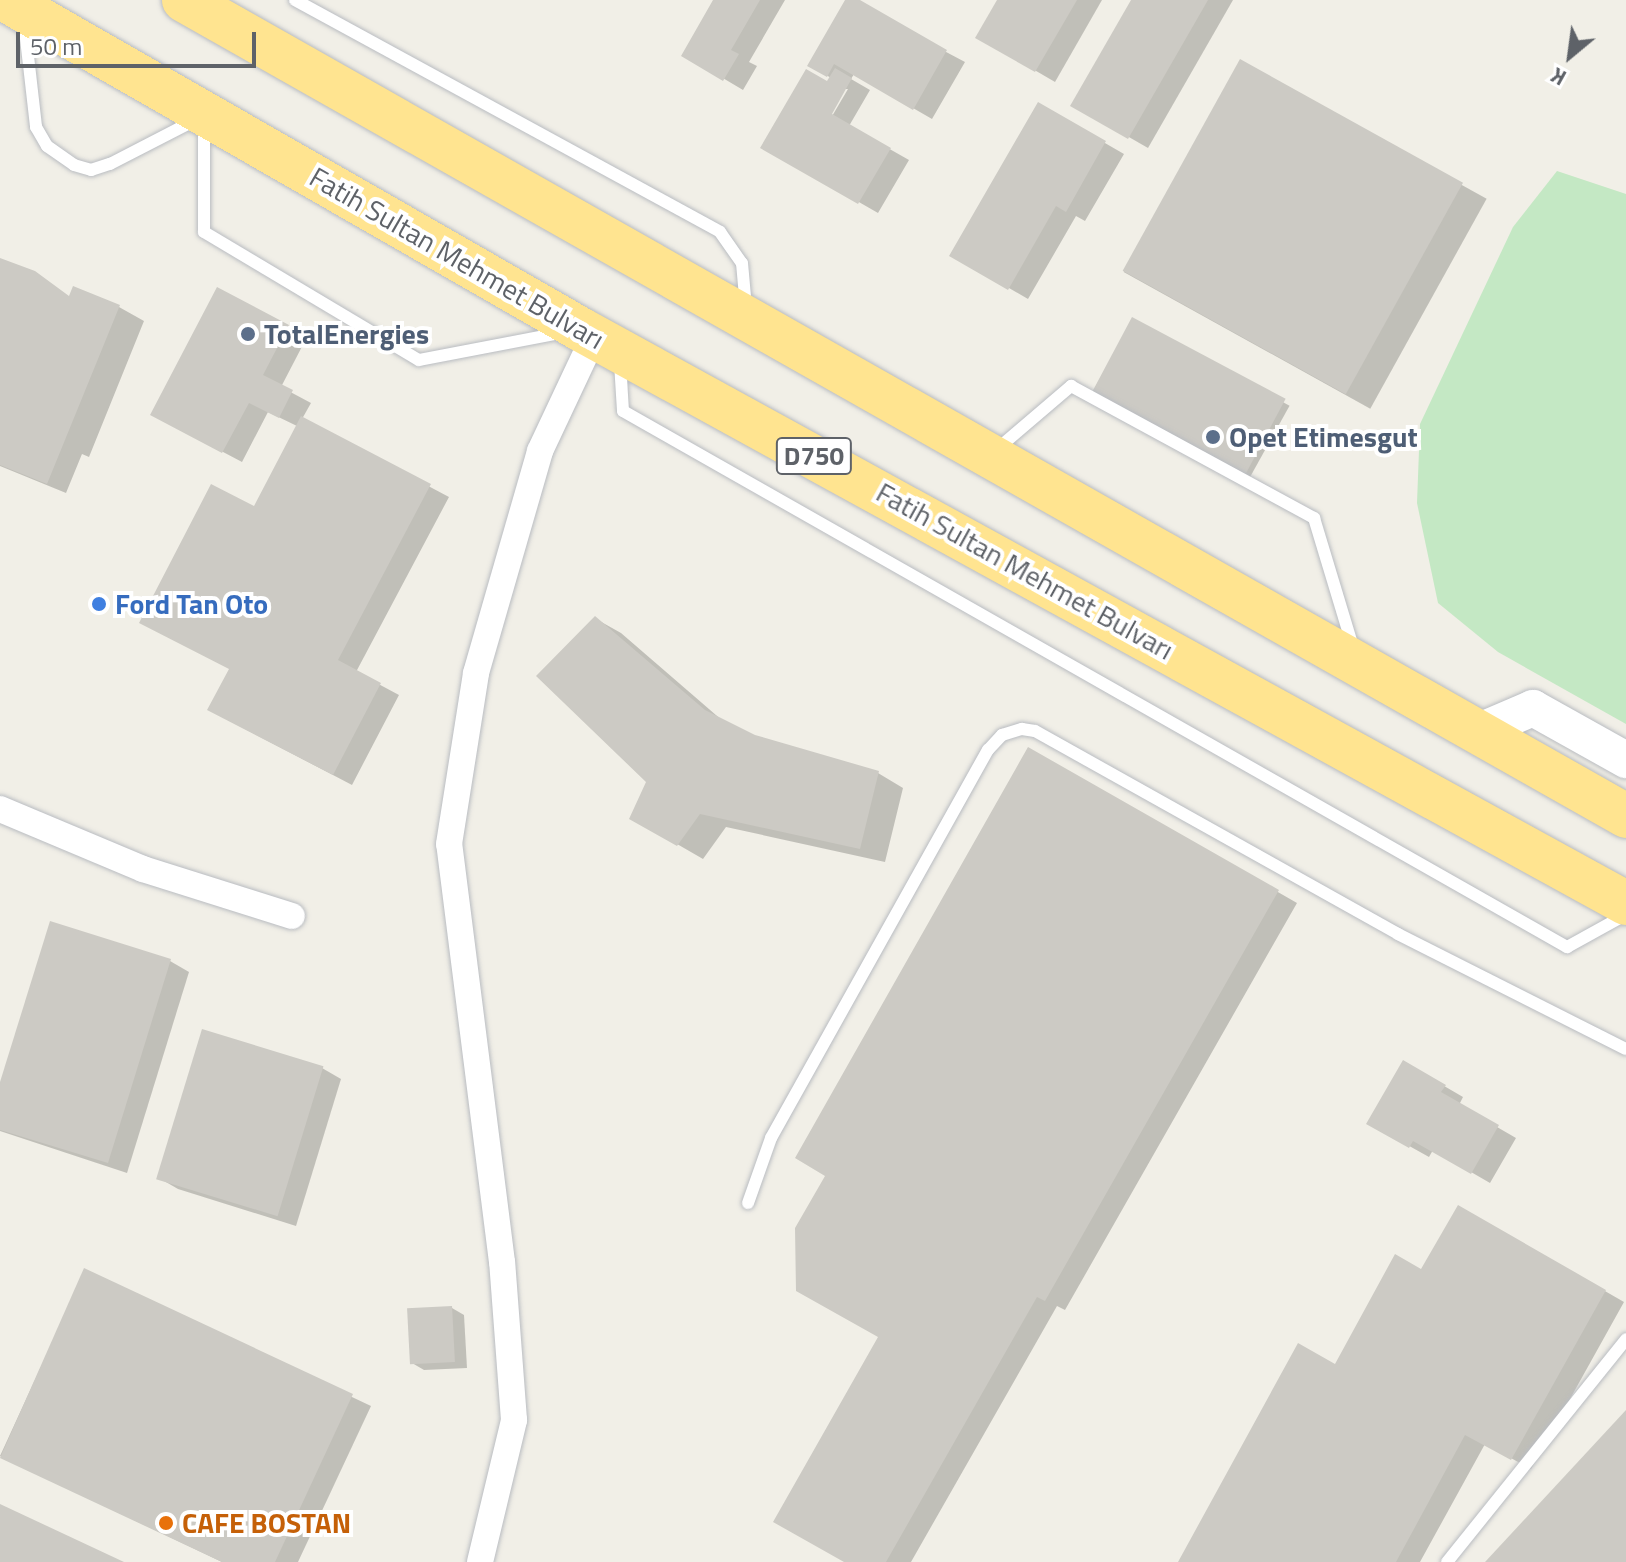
<!DOCTYPE html>
<meta charset="utf-8">
<style>
body{margin:0}
#map{position:relative;width:1626px;height:1562px;overflow:hidden;background:#f1efe7;font-family:"Titillium Web",sans-serif}
div>[style]{position:absolute}
.green>*{inset:0;background:#c4e8c4}
.shadow>*{inset:0;background:#0003;transform-origin:0 0}
.building>*{inset:0;background:#cccac4;transform-origin:0 0}
.roads{filter:drop-shadow(0 0 2px #b9bcc1) drop-shadow(0 0 2px #b9bcc1)}
.lane>*{height:12px;margin:-6px;padding:0 6px;transform-origin:6px;border-radius:6px;background:#fff}
.street>*{height:26px;margin:-13px;padding:0 13px;transform-origin:13px;border-radius:13px;background:#fff}
.secondary>*{height:36px;margin:-18px;padding:0 18px;transform-origin:18px;border-radius:18px;background:#fff}
.highway>*{height:44px;margin:-22px;padding:0 22px;transform-origin:22px;border-radius:22px;background:#ffe490}
.dots>*{width:22px;height:22px;translate:-50% -50%;box-sizing:border-box;border:4px solid #fff;border-radius:50%}
span{translate:-50% -50%;white-space:nowrap;text-align:center;line-height:1.15;-webkit-text-stroke:8px #fff;paint-order:stroke}
.shield-label span{padding:2px 6px;background:#fff;border:2px solid;border-radius:6px;-webkit-text-stroke-width:0}
.shield-label{font-size:26px;color:#5e6268;font-weight:700}
.street-label{font-size:28px;color:#5e6268}
.service-label{font-size:28px;color:#4e5e75;font-weight:700}
.left{translate:0 -50%;text-align:left}
.shop-label{font-size:28px;color:#366cbe;font-weight:700}
.food-label{font-size:28px;color:#c56008;font-weight:700}
.north{position:absolute;left:1530px;top:16px;width:80px;height:80px;-webkit-text-stroke:6px #fff;paint-order:stroke;rotate:209deg;font-size:22px;font-weight:700;line-height:32px;text-align:center;color:#5e6268}
.north::after{content:'';display:block;margin:auto;width:28px;height:36px;background:#5e6268;clip-path:polygon(50% 0,100% 100%,50% 72%,0 100%)}
.scale{position:absolute;left:16px;top:32px;width:240px;height:36px;box-sizing:border-box;border:4px solid #5e6268;border-top:0;padding-left:10px;font-size:24px;line-height:28px;white-space:nowrap;color:#5e6268;-webkit-text-stroke:6px #fff;paint-order:stroke}
</style>
<div id="map">
<div class="green">
<div style="clip-path:polygon(1557px 171px,1626px 194px,1626px 724px,1498px 652px,1438px 603px,1417px 503px,1420px 424px,1513px 227px)"></div>
</div>
<div class="shadow">
<div style="clip-path:polygon(715px 0,785px 0,749px 62px,757px 66px,743px 90px,684px 55px)"></div>
<div style="clip-path:polygon(evenodd,848px 0,965px 62px,932px 119px,854px 74px,851px 79px,870px 90px,849px 126px,909px 160px,878px 213px,763px 147px,831px 78px,810px 65px,848px 0,843px 89px,848px 89px,828px 123px,825px 121px,843px 89px)"></div>
<div style="clip-path:polygon(999px 0,1102px 0,1055px 82px,978px 37px)"></div>
<div style="clip-path:polygon(1133px 0,1233px 0,1148px 148px,1073px 105px)"></div>
<div style="left:1240px;top:62px;width:282px;height:240px;rotate:29deg"></div>
<div style="clip-path:polygon(1039px 105px,1124px 154px,1085px 221px,1076px 216px,1028px 299px,952px 255px)"></div>
<div style="clip-path:polygon(0 262px,70px 297px,119px 307px,144px 321px,89px 457px,82px 454px,66px 493px,0 466px)"></div>
<div style="left:1133px;top:319px;width:179px;height:82px;rotate:29deg"></div>
<div style="clip-path:polygon(288px 327px,307px 337px,281px 387px,311px 403px,302px 419px,449px 497px,356px 672px,399px 695px,352px 785px,228px 720px,255px 509px,297px 426px,268px 412px,242px 462px,172px 425px)"></div>
<div style="clip-path:polygon(596px 619px,621px 633px,724px 722px,755px 737px,878px 773px,903px 788px,885px 862px,726px 827px,703px 859px,632px 818px,648px 781px)"></div>
<div style="clip-path:polygon(1029px 750px,1297px 903px,1065px 1310px,1057px 1306px,911px 1562px,848px 1562px,881px 1337px,827px 1175px)"></div>
<div style="clip-path:polygon(170px 961px,189px 972px,127px 1173px,0 1131px,0 1089px)"></div>
<div style="clip-path:polygon(1403px 1062px,1463px 1097px,1459px 1105px,1516px 1138px,1490px 1183px,1433px 1150px,1429px 1157px,1368px 1123px)"></div>
<div style="clip-path:polygon(322px 1068px,341px 1079px,296px 1226px,178px 1189px,159px 1178px)"></div>
<div style="clip-path:polygon(1459px 1207px,1624px 1302px,1531px 1469px,1485px 1444px,1420px 1562px,1180px 1562px,1336px 1367px,1422px 1272px)"></div>
<div style="clip-path:polygon(85px 1271px,371px 1406px,298px 1562px,222px 1562px,0 1456px)"></div>
<div style="clip-path:polygon(452px 1308px,464px 1315px,467px 1368px,424px 1370px,412px 1363px)"></div>
</div>
<div class="building">
<div style="clip-path:polygon(713px 0,760px 0,731px 50px,739px 54px,723px 81px,681px 56px)"></div>
<div style="clip-path:polygon(845px 0,860px 0,947px 50px,913px 110px,834px 64px,827px 77px,807px 66px)"></div>
<div style="clip-path:polygon(997px 0,1077px 0,1035px 72px,975px 38px)"></div>
<div style="clip-path:polygon(1131px 0,1208px 0,1128px 139px,1070px 106px)"></div>
<div style="left:1240px;top:59px;width:255px;height:242px;rotate:29deg"></div>
<div style="clip-path:polygon(835px 68px,852px 78px,832px 114px,891px 148px,858px 204px,760px 148px,806px 69px,827px 81px)"></div>
<div style="clip-path:polygon(1038px 102px,1106px 141px,1066px 212px,1056px 206px,1008px 290px,949px 256px)"></div>
<div style="clip-path:polygon(0 258px,35px 271px,69px 296px,73px 286px,120px 305px,47px 484px,0 465px)"></div>
<div style="clip-path:polygon(217px 287px,289px 325px,263px 375px,293px 390px,279px 418px,249px 403px,222px 453px,150px 415px)"></div>
<div style="left:1132px;top:317px;width:174px;height:85px;rotate:28deg"></div>
<div style="clip-path:polygon(301px 416px,431px 484px,338px 660px,381px 683px,333px 775px,207px 710px,229px 669px,139px 623px,211px 484px,254px 506px)"></div>
<div style="clip-path:polygon(595px 616px,705px 710px,755px 735px,879px 771px,860px 849px,700px 814px,677px 846px,629px 819px,646px 782px,536px 676px)"></div>
<div style="clip-path:polygon(1028px 747px,1279px 890px,1045px 1301px,1037px 1297px,886px 1562px,844px 1562px,773px 1522px,878px 1337px,796px 1291px,795px 1228px,825px 1176px,795px 1158px)"></div>
<div style="clip-path:polygon(50px 921px,171px 959px,108px 1163px,0 1130px,0 1082px)"></div>
<div style="left:202px;top:1029px;width:127px;height:157px;rotate:17deg"></div>
<div style="clip-path:polygon(1403px 1060px,1446px 1085px,1441px 1092px,1499px 1125px,1471px 1174px,1413px 1141px,1409px 1148px,1366px 1124px)"></div>
<div style="clip-path:polygon(1458px 1205px,1606px 1290px,1511px 1460px,1465px 1435px,1396px 1562px,1178px 1562px,1298px 1343px,1335px 1364px,1395px 1254px,1421px 1269px)"></div>
<div style="clip-path:polygon(84px 1268px,353px 1394px,275px 1562px,222px 1562px,0 1458px)"></div>
<div style="left:452px;top:1306px;width:56px;height:45px;rotate:87deg"></div>
<div style="clip-path:polygon(1626px 1410px,1626px 1562px,1485px 1562px)"></div>
<div style="clip-path:polygon(0 1504px,124px 1562px,0 1562px)"></div>
</div>
<div class="roads">
<div class="lane">
<div style="left:295px;top:0;width:484px;rotate:28.6deg"></div>
<div style="left:720px;top:232px;width:38px;rotate:55deg"></div>
<div style="left:742px;top:263px;width:45px;rotate:84.9deg"></div>
<div style="left:24px;top:21px;width:107px;rotate:83.5deg"></div>
<div style="left:36px;top:127px;width:22px;rotate:60deg"></div>
<div style="left:47px;top:146px;width:33px;rotate:35deg"></div>
<div style="left:74px;top:165px;width:18px;rotate:16deg"></div>
<div style="left:91px;top:170px;width:20px;rotate:-18deg"></div>
<div style="left:110px;top:164px;width:98px;rotate:-27.3deg"></div>
<div style="left:204px;top:125px;width:107px;rotate:90deg"></div>
<div style="left:204px;top:232px;width:250px;rotate:30.8deg"></div>
<div style="left:419px;top:360px;width:145px;rotate:-10.8deg"></div>
<div style="left:620px;top:362px;width:49px;rotate:86.5deg"></div>
<div style="left:623px;top:411px;width:1086px;rotate:29.59deg"></div>
<div style="left:1567px;top:947px;width:66px;rotate:-28.9deg"></div>
<div style="left:996px;top:450px;width:99px;rotate:-40.5deg"></div>
<div style="left:1071px;top:386px;width:277px;rotate:28.5deg"></div>
<div style="left:1314px;top:518px;width:135px;rotate:73.2deg"></div>
<div style="left:748px;top:1203px;width:69px;rotate:-70.5deg"></div>
<div style="left:771px;top:1138px;width:445px;rotate:-60.8deg"></div>
<div style="left:988px;top:750px;width:21px;rotate:-47deg"></div>
<div style="left:1002px;top:735px;width:21px;rotate:-17deg"></div>
<div style="left:1022px;top:729px;width:13px;rotate:9deg"></div>
<div style="left:1035px;top:731px;width:416px;rotate:29.2deg"></div>
<div style="left:1398px;top:934px;width:255px;rotate:26.8deg"></div>
<div style="left:1447px;top:1562px;width:286px;rotate:-51.2deg"></div>
</div>
<div class="street">
<div style="left:0;top:809px;width:155px;rotate:22.8deg"></div>
<div style="left:143px;top:869px;width:156px;rotate:17.5deg"></div>
<div style="left:480px;top:1562px;width:146px;rotate:-76.5deg"></div>
<div style="left:514px;top:1420px;width:158px;rotate:-94.3deg"></div>
<div style="left:502px;top:1262px;width:421px;rotate:-97.2deg"></div>
<div style="left:449px;top:844px;width:173px;rotate:-81deg"></div>
<div style="left:476px;top:673px;width:231px;rotate:-73.9deg"></div>
<div style="left:540px;top:451px;width:127px;rotate:-64.8deg"></div>
</div>
<div class="secondary">
<div style="left:1477px;top:732px;width:61px;rotate:-23.2deg"></div>
<div style="left:1533px;top:708px;width:107px;rotate:29.2deg"></div>
</div>
<div class="highway">
<div style="left:6px;top:0;width:662px;rotate:29.82deg"></div>
<div style="left:580px;top:329px;width:1193px;rotate:28.76deg"></div>
<div style="left:184px;top:0;width:1657px;rotate:29.5deg"></div>
</div>
</div>
<div class="dots">
<div style="left:248px;top:334px;background:#5c6f8a"></div>
<div style="left:1213px;top:437px;background:#5c6f8a"></div>
<div style="left:99px;top:604px;background:#3f7fe0"></div>
<div style="left:166px;top:1523px;background:#e8710a"></div>
</div>
<div class="shield-label">
<span style="left:814px;top:456px">D750</span>
</div>
<div class="street-label">
<span style="left:457px;top:258px;rotate:30deg">Fatih Sultan Mehmet Bulvarı</span>
<span style="left:1025px;top:571px;rotate:29deg">Fatih Sultan Mehmet Bulvarı</span>
</div>
<div class="service-label">
<span class="left" style="left:264px;top:334px">TotalEnergies</span>
<span class="left" style="left:1229px;top:437px">Opet Etimesgut</span>
</div>
<div class="shop-label">
<span class="left" style="left:115px;top:604px">Ford Tan Oto</span>
</div>
<div class="food-label">
<span class="left" style="left:182px;top:1523px">CAFE BOSTAN</span>
</div>
<div class="north">K</div>
<div class="scale">50 m</div>
</div>
